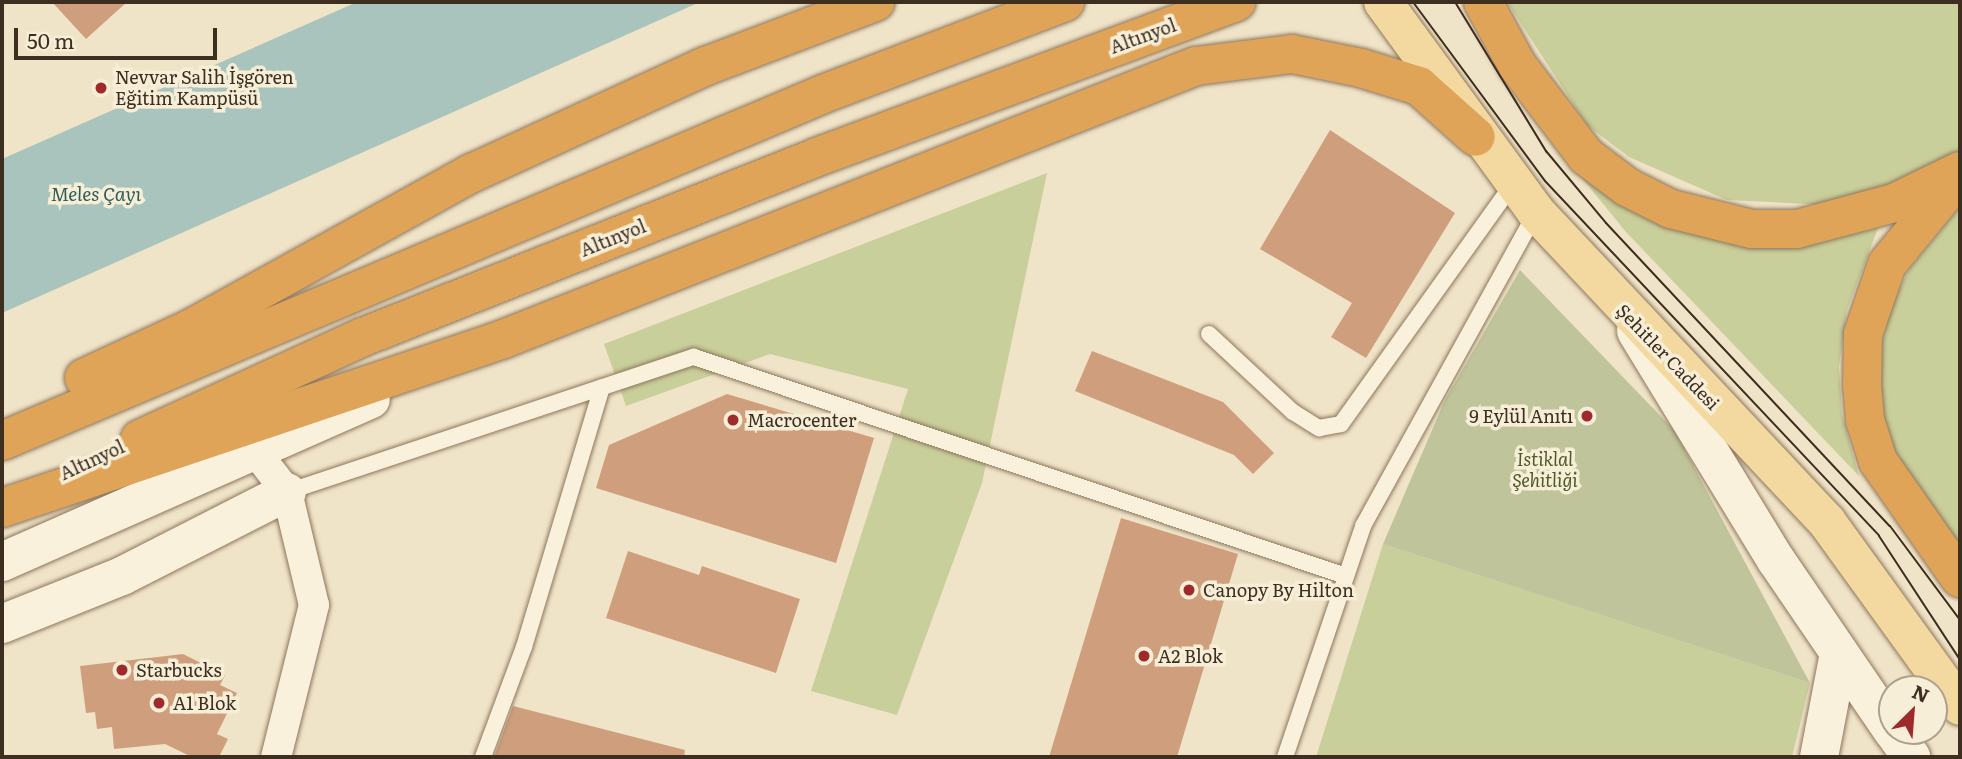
<!DOCTYPE html>
<meta charset="utf-8">
<style>
body{margin:0}
#map{position:relative;width:1962px;height:759px;overflow:hidden;background:#f0e4c8;font-family:Literata,serif}
div>[style]{position:absolute}
.green>*{inset:0;background:#c9cf9b}
.cemetery>*{inset:0;background:#bfc49a}
.water>*{inset:0;background:#a9c4bc}
.building>*{inset:0;background:#cf9f7d}
.roads{filter:drop-shadow(0 0 2px #8d765c) drop-shadow(0 0 2px #8d765c)}
.lane>*{height:16px;margin:-8px;padding:0 8px;transform-origin:8px;border-radius:8px;background:#faf1dc}
.street>*{height:30px;margin:-15px;padding:0 15px;transform-origin:15px;border-radius:15px;background:#faf1dc}
.secondary>*{height:38px;margin:-19px;padding:0 19px;transform-origin:19px;border-radius:19px;background:#faf1dc}
.primary>*{height:38px;margin:-19px;padding:0 19px;transform-origin:19px;border-radius:19px;background:#f3d9a0}
.highway>*{height:38px;margin:-19px;padding:0 19px;transform-origin:19px;border-radius:19px;background:#e0a458}
.tram>*{height:2px;margin:-1px;padding:0 1px;transform-origin:1px;border-radius:1px;background:#3d2e20}
.dots>*{width:19px;height:19px;translate:-50% -50%;box-sizing:border-box;border:4px solid #f7eed8;border-radius:50%}
span{translate:-50% -50%;white-space:nowrap;text-align:center;line-height:1.15;-webkit-text-stroke:7px #f7eed8;paint-order:stroke}
.street-label{font-size:18px;color:#3d2e20}
.poi-label{font-size:18px;color:#3d2e20}
.left{translate:0 -50%;text-align:left}
.right{translate:-100% -50%;text-align:right}
.park-label{font-size:18px;color:#4d5a26;font-style:italic}
.water-label{font-size:19px;color:#2f5d5a;font-style:italic}
.frame{position:absolute;inset:0;border:4px solid #3d2e20;pointer-events:none}
.north{position:absolute;left:1878px;top:675px;width:70px;height:70px;box-sizing:border-box;background:#f7eed8;border:2px solid #ada18e;border-radius:50%;rotate:25deg;font-size:19px;font-weight:700;line-height:28px;text-align:center;color:#3d2e20}
.north::after{content:'';display:block;margin:auto;width:24px;height:32px;background:#9e2a2b;clip-path:polygon(50% 0,100% 100%,50% 72%,0 100%)}
.scale{position:absolute;left:14px;top:28px;width:203px;height:32px;box-sizing:border-box;border:4px solid #3d2e20;border-top:0;padding-left:9px;font-size:21px;line-height:24px;white-space:nowrap;color:#3d2e20;-webkit-text-stroke:5px #f7eed8;paint-order:stroke}
</style>
<div id="map">
<div class="green">
<div style="clip-path:polygon(1507px 2px,1960px 2px,1960px 151px,1892px 186px,1828px 205px,1727px 200px,1629px 157px,1587px 125px)"></div>
<div style="clip-path:polygon(1577px 172px,1651px 216px,1711px 239px,1822px 241px,1878px 228px,1847px 310px,1839px 366px,1842px 414px,1859px 476px,1626px 232px)"></div>
<div style="clip-path:polygon(1047px 173px,982px 483px,897px 715px,811px 691px,908px 389px,770px 354px,626px 406px,604px 344px)"></div>
<div style="clip-path:polygon(1960px 207px,1960px 560px,1898px 471px,1878px 410px,1878px 358px,1890px 309px,1909px 269px)"></div>
<div style="clip-path:polygon(1383px 544px,1810px 683px,1792px 757px,1316px 757px)"></div>
</div>
<div class="cemetery">
<div style="clip-path:polygon(1520px 270px,1674px 430px,1810px 683px,1383px 544px,1445px 400px)"></div>
</div>
<div class="water">
<div style="clip-path:polygon(357px 2px,700px 2px,2px 313px,2px 159px)"></div>
</div>
<div class="building">
<div style="clip-path:polygon(52px 2px,127px 2px,86px 39px)"></div>
<div style="clip-path:polygon(1330px 130px,1455px 213px,1366px 358px,1331px 337px,1352px 303px,1260px 249px)"></div>
<div style="clip-path:polygon(1092px 351px,1223px 402px,1274px 453px,1253px 474px,1234px 455px,1075px 391px)"></div>
<div style="clip-path:polygon(727px 394px,874px 438px,836px 563px,596px 488px,609px 445px)"></div>
<div style="clip-path:polygon(1121px 518px,1238px 554px,1177px 757px,1049px 757px)"></div>
<div style="clip-path:polygon(628px 551px,699px 575px,702px 566px,800px 599px,776px 673px,606px 618px)"></div>
<div style="clip-path:polygon(183px 654px,225px 675px,220px 685px,237px 693px,217px 734px,228px 739px,219px 757px,192px 757px,165px 744px,114px 749px,112px 727px,97px 729px,95px 712px,86px 713px,80px 666px)"></div>
<div style="clip-path:polygon(513px 706px,685px 750px,684px 757px,494px 757px)"></div>
</div>
<div class="roads">
<div class="lane">
<div style="left:1209px;top:334px;width:115px;rotate:42.9deg"></div>
<div style="left:1293px;top:412px;width:31px;rotate:32deg"></div>
<div style="left:1319px;top:428px;width:22px;rotate:-10deg"></div>
<div style="left:1341px;top:424px;width:295px;rotate:-54.4deg"></div>
<div style="left:287px;top:492px;width:429px;rotate:-18.4deg"></div>
<div style="left:694px;top:357px;width:688px;rotate:18.57deg"></div>
<div style="left:483px;top:757px;width:117px;rotate:-69.6deg"></div>
<div style="left:524px;top:647px;width:271px;rotate:-73.3deg"></div>
<div style="left:1285px;top:757px;width:244px;rotate:-71.3deg"></div>
<div style="left:1363px;top:526px;width:359px;rotate:-61.1deg"></div>
</div>
<div class="street">
<div style="left:255px;top:451px;width:52px;rotate:52deg"></div>
<div style="left:287px;top:492px;width:116px;rotate:76.6deg"></div>
<div style="left:314px;top:605px;width:157px;rotate:104deg"></div>
</div>
<div class="secondary">
<div style="left:1636px;top:331px;width:268px;rotate:58.6deg"></div>
<div style="left:1776px;top:560px;width:206px;rotate:55.7deg"></div>
<div style="left:2px;top:562px;width:403px;rotate:-23.8deg"></div>
<div style="left:2px;top:624px;width:129px;rotate:-21.8deg"></div>
<div style="left:122px;top:576px;width:185px;rotate:-27deg"></div>
<div style="left:1893px;top:731px;width:32px;rotate:55deg"></div>
<div style="left:1819px;top:757px;width:106px;rotate:-79.1deg"></div>
</div>
<div class="primary">
<div style="left:1383px;top:2px;width:260px;rotate:53.9deg"></div>
<div style="left:1536px;top:212px;width:425px;rotate:46.8deg"></div>
<div style="left:1827px;top:522px;width:227px;rotate:54.1deg"></div>
</div>
<div class="highway">
<div style="left:1483px;top:2px;width:72px;rotate:61.6deg"></div>
<div style="left:1517px;top:65px;width:114px;rotate:52.8deg"></div>
<div style="left:1586px;top:156px;width:51px;rotate:37.1deg"></div>
<div style="left:1627px;top:187px;width:49px;rotate:26.6deg"></div>
<div style="left:1671px;top:209px;width:83px;rotate:13.9deg"></div>
<div style="left:1752px;top:229px;width:45px"></div>
<div style="left:1797px;top:229px;width:100px;rotate:-15deg"></div>
<div style="left:1894px;top:203px;width:73px;rotate:-25.9deg"></div>
<div style="left:1952px;top:185px;width:102px;rotate:129.4deg"></div>
<div style="left:1887px;top:264px;width:74px;rotate:108.9deg"></div>
<div style="left:1863px;top:334px;width:51px;rotate:91.1deg"></div>
<div style="left:1862px;top:385px;width:35px;rotate:85deg"></div>
<div style="left:1865px;top:420px;width:43px;rotate:72.4deg"></div>
<div style="left:1878px;top:461px;width:143px;rotate:55deg"></div>
<div style="left:84px;top:378px;width:119px;rotate:-24.8deg"></div>
<div style="left:192px;top:328px;width:320px;rotate:-29deg"></div>
<div style="left:472px;top:173px;width:257px;rotate:-24.6deg"></div>
<div style="left:706px;top:66px;width:181px;rotate:-20.7deg"></div>
<div style="left:140px;top:439px;width:245px;rotate:-24.6deg"></div>
<div style="left:363px;top:337px;width:488px;rotate:-21.6deg"></div>
<div style="left:817px;top:157px;width:447px;rotate:-20.3deg"></div>
<div style="left:2px;top:441px;width:891px;rotate:-22.91deg"></div>
<div style="left:823px;top:94px;width:259px;rotate:-20.8deg"></div>
<div style="left:2px;top:508px;width:527px;rotate:-18.61deg"></div>
<div style="left:501px;top:340px;width:747px;rotate:-21.52deg"></div>
<div style="left:1196px;top:66px;width:97px;rotate:-7.1deg"></div>
<div style="left:1292px;top:54px;width:70px;rotate:11.5deg"></div>
<div style="left:1361px;top:68px;width:61px;rotate:17.2deg"></div>
<div style="left:1419px;top:86px;width:76px;rotate:41.8deg"></div>
</div>
</div>
<div class="tram">
<div style="left:1413px;top:2px;width:222px;rotate:53.6deg"></div>
<div style="left:1545px;top:181px;width:487px;rotate:46.7deg"></div>
<div style="left:1879px;top:536px;width:148px;rotate:56.8deg"></div>
<div style="left:1455px;top:2px;width:175px;rotate:58.6deg"></div>
<div style="left:1546px;top:151px;width:94px;rotate:50.2deg"></div>
<div style="left:1606px;top:223px;width:415px;rotate:46.9deg"></div>
<div style="left:1890px;top:526px;width:117px;rotate:53.3deg"></div>
</div>
<div class="dots">
<div style="left:101px;top:88px;background:#9e2a2b"></div>
<div style="left:1587px;top:416px;background:#9e2a2b"></div>
<div style="left:733px;top:420px;background:#9e2a2b"></div>
<div style="left:1189px;top:590px;background:#9e2a2b"></div>
<div style="left:1144px;top:656px;background:#9e2a2b"></div>
<div style="left:122px;top:670px;background:#9e2a2b"></div>
<div style="left:159px;top:703px;background:#9e2a2b"></div>
</div>
<div class="street-label">
<span style="left:1143px;top:36px;rotate:-20deg">Altınyol</span>
<span style="left:613px;top:238px;rotate:-22deg">Altınyol</span>
<span style="left:1668px;top:357px;rotate:46deg">Şehitler Caddesi</span>
<span style="left:92px;top:460px;rotate:-25deg">Altınyol</span>
</div>
<div class="poi-label">
<span class="left" style="left:115px;top:88px">Nevvar Salih İşgören<br>Eğitim Kampüsü</span>
<span class="right" style="left:1573px;top:416px">9 Eylül Anıtı</span>
<span class="left" style="left:747px;top:420px">Macrocenter</span>
<span class="left" style="left:1203px;top:590px">Canopy By Hilton</span>
<span class="left" style="left:1158px;top:656px">A2 Blok</span>
<span class="left" style="left:136px;top:670px">Starbucks</span>
<span class="left" style="left:173px;top:703px">A1 Blok</span>
</div>
<div class="park-label">
<span style="left:1545px;top:470px">İstiklal<br>Şehitliği</span>
</div>
<div class="water-label">
<span style="left:96px;top:194px">Meles Çayı</span>
</div>
<div class="frame"></div>
<div class="north">N</div>
<div class="scale">50 m</div>
</div>
